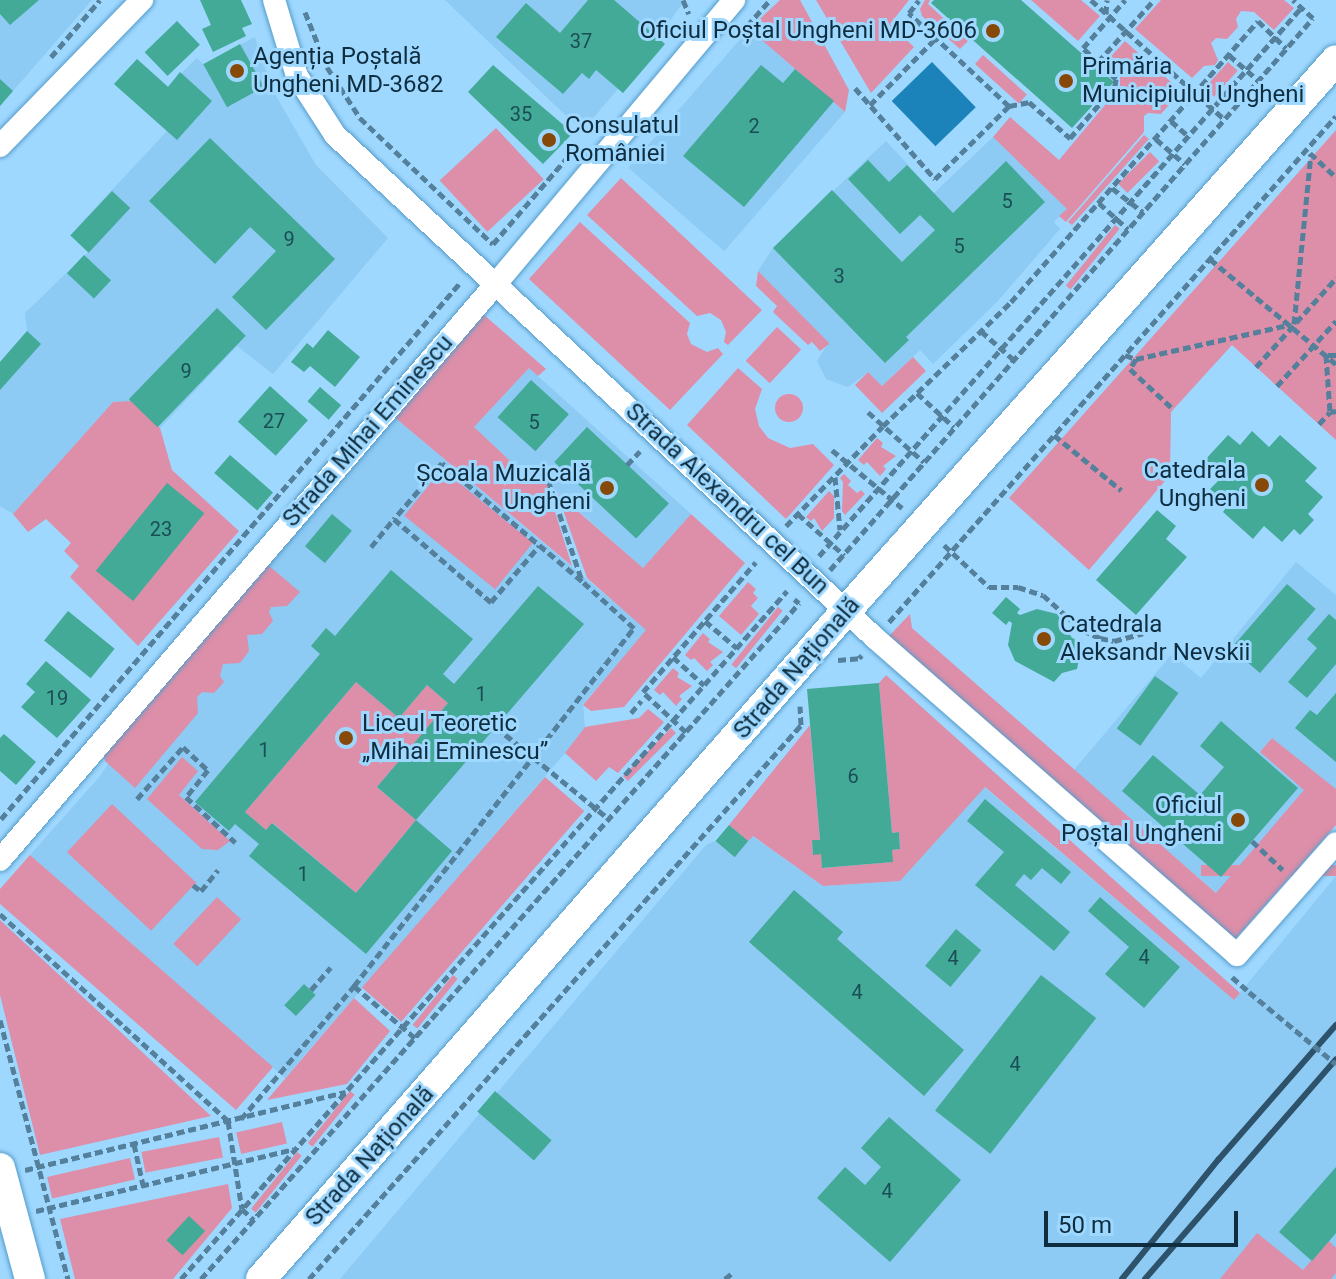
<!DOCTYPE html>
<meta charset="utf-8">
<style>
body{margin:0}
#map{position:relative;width:1336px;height:1279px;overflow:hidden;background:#9fd8ff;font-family:Roboto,sans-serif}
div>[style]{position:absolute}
.built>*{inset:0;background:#8dcaf4;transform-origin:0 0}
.green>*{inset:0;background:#dd8ea8;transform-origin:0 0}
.round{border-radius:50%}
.water>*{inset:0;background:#1c83ba;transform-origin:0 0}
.building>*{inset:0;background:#42aa96;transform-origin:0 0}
.path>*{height:5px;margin-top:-2.5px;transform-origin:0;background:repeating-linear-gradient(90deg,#54809c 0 8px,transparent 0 12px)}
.roads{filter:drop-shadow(0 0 2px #549cca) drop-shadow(0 0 2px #549cca)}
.street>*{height:22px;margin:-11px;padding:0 11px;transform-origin:11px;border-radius:11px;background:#fff}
.secondary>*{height:30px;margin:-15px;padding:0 15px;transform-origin:15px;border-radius:15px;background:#fff}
.rail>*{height:6px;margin:-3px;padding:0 3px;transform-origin:3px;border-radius:3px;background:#2d5269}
.path-bridge>*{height:5px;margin-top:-2.5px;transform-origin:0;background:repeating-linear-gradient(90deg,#54809c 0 8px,transparent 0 12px)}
.dots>*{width:22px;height:22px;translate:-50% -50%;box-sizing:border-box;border:4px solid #9fd8ff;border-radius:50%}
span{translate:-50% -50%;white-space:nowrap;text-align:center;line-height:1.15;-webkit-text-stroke:6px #9fd8ff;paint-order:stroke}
.number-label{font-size:20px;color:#1b4d56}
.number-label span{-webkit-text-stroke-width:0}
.poi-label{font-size:24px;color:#0e2e40}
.right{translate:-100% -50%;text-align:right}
.left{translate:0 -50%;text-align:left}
.street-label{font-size:24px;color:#0e2e40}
.scale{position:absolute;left:1044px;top:1211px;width:194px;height:36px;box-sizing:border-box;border:4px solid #0e2e40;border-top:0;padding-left:10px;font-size:24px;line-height:28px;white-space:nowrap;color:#0e2e40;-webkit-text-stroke:6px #9fd8ff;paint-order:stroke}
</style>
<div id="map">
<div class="built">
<div style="clip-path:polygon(0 0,92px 0,0 106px)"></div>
<div style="clip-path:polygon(445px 0,685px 0,658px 37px,665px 44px,623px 93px,618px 89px,582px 131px)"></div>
<div style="left:749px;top:29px;width:127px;height:184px;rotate:41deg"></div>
<div style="clip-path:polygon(255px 37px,272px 89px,316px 165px,388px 238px,273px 374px,237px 346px,160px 428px,113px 402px,13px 514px,0 506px,0 362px,27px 331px,25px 313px,88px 252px,70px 235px,167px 131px,114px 84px,137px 59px,168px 86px,197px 58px,203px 64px)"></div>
<div style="clip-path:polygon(993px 137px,1067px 209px,1054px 222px,1060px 229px,996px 303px,933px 364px,920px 350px,882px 386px,868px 372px,848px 387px,826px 379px,817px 361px,828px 343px,758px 271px,773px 248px,886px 141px,934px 193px)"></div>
<div style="clip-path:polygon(529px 368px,691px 514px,643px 568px,528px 466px,522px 472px,474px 427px)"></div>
<div style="clip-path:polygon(393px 416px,647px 630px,583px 704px,585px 727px,565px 753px,285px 1078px,30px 855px,100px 776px,108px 764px,103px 757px)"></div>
<div style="clip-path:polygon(1296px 562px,1336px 595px,1336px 789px,1272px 738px,1260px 752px,1305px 790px,1217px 893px,1073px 771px,1172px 654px,1201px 678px)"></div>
<div style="clip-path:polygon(984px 787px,1234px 1000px,1336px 876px,1336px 1279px,340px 1279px,706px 845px,715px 841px,734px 857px,752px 836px,823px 886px,900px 881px)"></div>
</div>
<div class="green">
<div style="clip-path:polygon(780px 0,800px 0,849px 90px,845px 112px,749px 29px)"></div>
<div style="clip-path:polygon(816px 0,909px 0,890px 24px,914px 47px,871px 93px)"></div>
<div style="clip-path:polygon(925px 0,930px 0,928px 4px,968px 41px,960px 49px,922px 16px,920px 9px)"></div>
<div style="clip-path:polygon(1031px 0,1081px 0,1100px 16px,1078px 41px)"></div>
<div style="clip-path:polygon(1161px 0,1284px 0,1294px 8px,1274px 30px,1254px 12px,1241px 11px,1236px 19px,1238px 27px,1227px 39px,1216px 38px,1211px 43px,1218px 60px,1215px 65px,1204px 66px,1192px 78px,1135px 29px)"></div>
<div style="clip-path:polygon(1125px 41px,1181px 91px,1161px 114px,1148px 113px,1144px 116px,1144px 132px,1066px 222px,1059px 216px,1067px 209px,993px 137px,1010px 117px,1059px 160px,1120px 87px,1120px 77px,1105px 63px)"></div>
<div style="left:983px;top:55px;width:59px;height:12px;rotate:42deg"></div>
<div style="left:1228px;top:62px;width:13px;height:35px;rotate:42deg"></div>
<div style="left:496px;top:128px;width:70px;height:77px;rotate:47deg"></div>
<div style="clip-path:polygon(1336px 130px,1336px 440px,1232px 345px,1171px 412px,1170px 475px,1089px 570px,1009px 498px)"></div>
<div style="clip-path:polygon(1144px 135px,1149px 139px,1072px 225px,1068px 222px)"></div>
<div style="left:1150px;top:152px;width:13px;height:45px;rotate:45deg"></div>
<div style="clip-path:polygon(621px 178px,762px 310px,728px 345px,724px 342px,726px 332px,721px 320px,710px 313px,697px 316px,587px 215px)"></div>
<div style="clip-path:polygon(580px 222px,690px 323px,687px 334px,691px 344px,707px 352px,718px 348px,723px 354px,670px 410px,529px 279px)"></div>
<div style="left:1115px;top:225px;width:6px;height:78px;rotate:39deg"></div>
<div style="clip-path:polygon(758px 271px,829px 343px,829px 344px,820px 351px,812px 342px,808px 345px,773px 312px,777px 306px,756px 286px)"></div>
<div style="clip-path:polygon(483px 314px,546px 369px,538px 376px,529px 368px,474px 427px,522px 472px,528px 466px,546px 483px,572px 566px,393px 416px)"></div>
<div style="left:777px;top:327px;width:33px;height:46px;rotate:43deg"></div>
<div style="clip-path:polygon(913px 357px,926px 371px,882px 413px,855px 385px,868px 372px,882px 386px)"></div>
<div style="clip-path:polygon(738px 368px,762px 389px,755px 409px,759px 426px,768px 438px,790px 448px,813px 444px,834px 465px,786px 519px,687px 425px)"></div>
<div class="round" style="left:775px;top:394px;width:28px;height:28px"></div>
<div style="clip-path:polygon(131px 401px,160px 428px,172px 470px,239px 531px,138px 646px,70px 577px,79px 566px,64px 551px,71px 543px,46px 519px,28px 532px,13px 514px,113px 402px)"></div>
<div style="clip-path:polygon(877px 438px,883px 443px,881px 447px,896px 456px,883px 466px,886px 469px,880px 476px,867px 462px,864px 465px,858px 460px)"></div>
<div style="left:442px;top:469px;width:117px;height:60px;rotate:39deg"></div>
<div style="clip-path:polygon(844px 474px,851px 481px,848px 485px,857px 493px,861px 490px,865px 494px,845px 515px,842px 511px,843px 482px,840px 478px)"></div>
<div style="clip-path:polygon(829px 491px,834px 496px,834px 518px,822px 531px,814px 518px,811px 521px,806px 517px)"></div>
<div style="clip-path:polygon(557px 493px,643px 568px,691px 514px,745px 563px,624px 707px,591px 711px,583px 705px,646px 630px,587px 578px)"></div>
<div style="clip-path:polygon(268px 565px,300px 592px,287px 606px,271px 607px,269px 612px,273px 621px,262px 634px,247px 635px,249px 651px,240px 663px,223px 664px,220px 676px,224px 682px,214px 693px,202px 692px,197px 697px,198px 713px,135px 788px,105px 761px,104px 753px)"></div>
<div style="clip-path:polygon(748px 582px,756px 589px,753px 593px,758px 598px,751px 606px,759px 614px,741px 635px,719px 616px)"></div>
<div style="left:778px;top:607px;width:6px;height:74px;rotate:39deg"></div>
<div style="clip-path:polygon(910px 614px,912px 628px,1216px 893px,1304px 790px,1260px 752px,1272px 738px,1336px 789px,1336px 825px,1235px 939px,889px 636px)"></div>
<div style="clip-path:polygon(703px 633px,710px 639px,708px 642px,723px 652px,710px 662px,713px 665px,707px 671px,694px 658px,691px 660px,685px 655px)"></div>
<div style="clip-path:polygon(673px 668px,679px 673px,677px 677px,692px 686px,679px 696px,682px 699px,676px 706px,663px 692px,660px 695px,654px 690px)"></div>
<div style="clip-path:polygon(886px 675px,1240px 993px,1234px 1000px,985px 787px,900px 881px,823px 886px,753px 836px,748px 841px,729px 825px,810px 725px,820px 840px,812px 841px,813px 854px,821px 854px,823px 868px,892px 862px,892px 850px,900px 849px,899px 832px,892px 833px,879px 683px)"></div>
<div style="clip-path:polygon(356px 682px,399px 718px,427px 685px,448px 703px,377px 787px,416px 820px,356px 893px,273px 823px,266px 830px,245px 812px)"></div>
<div style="clip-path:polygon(648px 709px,664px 722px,618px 773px,609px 767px,596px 781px,565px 753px,585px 727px,639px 718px)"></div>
<div style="left:671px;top:728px;width:7px;height:68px;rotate:45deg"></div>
<div style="clip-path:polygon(182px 757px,198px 771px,179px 795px,230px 841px,218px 850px,202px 849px,147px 799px)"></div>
<div style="left:545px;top:777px;width:52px;height:279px;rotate:41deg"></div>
<div style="left:112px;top:804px;width:115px;height:66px;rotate:43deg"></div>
<div style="clip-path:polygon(30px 855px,273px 1067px,236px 1110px,0 904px,0 889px)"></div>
<div style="left:1336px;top:865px;width:11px;height:135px;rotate:90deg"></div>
<div style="left:217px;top:897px;width:33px;height:64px;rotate:43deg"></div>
<div style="clip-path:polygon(0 920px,211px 1116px,40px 1155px,0 995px)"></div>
<div style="left:453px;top:975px;width:6px;height:64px;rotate:39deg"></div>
<div style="clip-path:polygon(354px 998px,390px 1031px,347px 1084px,267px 1100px)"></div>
<div style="left:350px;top:1091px;width:6px;height:67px;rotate:39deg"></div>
<div style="left:282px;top:1122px;width:22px;height:47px;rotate:77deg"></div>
<div style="left:219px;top:1137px;width:21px;height:79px;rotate:79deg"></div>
<div style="left:297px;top:1152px;width:6px;height:73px;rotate:39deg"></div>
<div style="left:130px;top:1158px;width:22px;height:85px;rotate:77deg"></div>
<div style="clip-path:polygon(228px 1184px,232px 1208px,173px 1279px,75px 1279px,60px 1219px)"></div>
<div style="clip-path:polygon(1257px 1233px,1303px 1270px,1329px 1241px,1336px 1248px,1336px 1273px,1331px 1279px,1220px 1279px)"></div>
</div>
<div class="water">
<div style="left:932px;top:62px;width:63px;height:56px;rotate:46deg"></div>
</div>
<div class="building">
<div style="clip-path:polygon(0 0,39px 0,10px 25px,0 14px)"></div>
<div style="clip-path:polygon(200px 0,241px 0,252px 24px,242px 28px,246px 36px,213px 52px,202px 29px,211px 25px)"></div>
<div style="clip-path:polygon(588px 0,614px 0,665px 44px,623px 93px,596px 70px,589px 79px,582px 73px,563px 94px,496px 37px,526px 3px,560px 33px)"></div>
<div style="clip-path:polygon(934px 0,1021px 0,1114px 82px,1072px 128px,931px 3px)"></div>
<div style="left:177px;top:21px;width:33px;height:45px;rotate:46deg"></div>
<div style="left:240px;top:44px;width:49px;height:42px;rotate:61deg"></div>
<div style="clip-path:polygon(137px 59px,168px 87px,180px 72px,212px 101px,177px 140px,114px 84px)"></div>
<div style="clip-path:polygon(493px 65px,573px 133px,543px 164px,468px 92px)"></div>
<div style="clip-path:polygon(761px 65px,783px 83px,795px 69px,834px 101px,744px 207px,683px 156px)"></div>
<div style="clip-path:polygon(0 79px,13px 91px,0 106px)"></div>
<div style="clip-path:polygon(210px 138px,335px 259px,266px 330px,232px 297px,276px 251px,250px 227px,215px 264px,149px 201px)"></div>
<div style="clip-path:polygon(868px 160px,889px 182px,907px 165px,953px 213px,1006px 161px,1045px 202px,906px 337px,909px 340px,885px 363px,773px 248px,832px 190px,902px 262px,935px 230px,920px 215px,900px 234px,848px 179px)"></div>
<div style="left:112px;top:191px;width:25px;height:61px;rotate:43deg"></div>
<div style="left:84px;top:255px;width:37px;height:25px;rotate:43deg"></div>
<div style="left:217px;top:308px;width:40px;height:127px;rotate:44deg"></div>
<div style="clip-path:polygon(328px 330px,360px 357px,335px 387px,310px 366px,304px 372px,291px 362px,307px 343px,313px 348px)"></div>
<div style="clip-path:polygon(27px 331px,41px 344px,0 390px,0 362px)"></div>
<div style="left:531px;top:380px;width:51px;height:50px;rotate:42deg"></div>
<div style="left:270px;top:386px;width:51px;height:48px;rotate:42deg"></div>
<div style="left:320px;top:387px;width:28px;height:19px;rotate:41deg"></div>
<div style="left:587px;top:427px;width:112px;height:48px;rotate:43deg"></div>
<div style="clip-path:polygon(1252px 431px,1269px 447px,1280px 435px,1317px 468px,1305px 481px,1323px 497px,1308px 514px,1314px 520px,1300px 535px,1294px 529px,1282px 542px,1264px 526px,1253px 539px,1223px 512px,1228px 505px,1210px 489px,1222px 477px,1204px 461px,1228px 435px,1240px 445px)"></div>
<div style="left:230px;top:455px;width:57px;height:24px;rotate:41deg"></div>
<div style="left:167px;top:483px;width:48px;height:113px;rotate:39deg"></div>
<div style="clip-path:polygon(1157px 510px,1176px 526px,1166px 539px,1187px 557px,1136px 615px,1096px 580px)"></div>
<div style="left:332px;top:514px;width:26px;height:42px;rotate:40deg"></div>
<div style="clip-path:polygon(391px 570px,473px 639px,443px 674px,454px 684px,538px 586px,584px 624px,416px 820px,377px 787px,448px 703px,427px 685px,399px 718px,356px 682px,245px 812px,266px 830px,272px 823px,356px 893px,416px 820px,452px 851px,366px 954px,249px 856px,259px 844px,235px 824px,229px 831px,195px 802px,320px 654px,311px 646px,326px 628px,335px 636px)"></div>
<div style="left:1287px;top:584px;width:38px;height:85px;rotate:41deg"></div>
<div style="clip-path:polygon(1006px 597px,1020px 609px,1017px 613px,1020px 615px,1037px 609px,1057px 614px,1072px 638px,1083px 642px,1077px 669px,1062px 673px,1054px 682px,1015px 661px,1008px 645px,1012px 623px,1009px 621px,1006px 625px,992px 613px)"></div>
<div style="left:68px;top:611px;width:60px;height:38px;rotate:39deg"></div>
<div style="clip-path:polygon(1329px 614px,1336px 620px,1336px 664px,1307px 698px,1288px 682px,1317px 648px,1307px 639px)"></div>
<div style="clip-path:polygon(46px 661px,91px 700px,57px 738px,21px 707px,35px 692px,26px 684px)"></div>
<div style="left:1155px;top:676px;width:29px;height:65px;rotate:36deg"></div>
<div style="clip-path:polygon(879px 683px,892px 833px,899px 832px,900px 849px,892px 850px,893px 862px,822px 868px,821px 854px,813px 855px,812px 840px,820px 840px,807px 689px)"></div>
<div style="clip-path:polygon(1336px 693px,1336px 762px,1295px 728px,1310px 710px,1317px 715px)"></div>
<div style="clip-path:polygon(1221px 721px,1298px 788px,1221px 877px,1122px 791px,1153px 755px,1200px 795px,1224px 767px,1200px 746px)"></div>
<div style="clip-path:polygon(4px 734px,36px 762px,16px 785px,0 771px,0 738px)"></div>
<div style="clip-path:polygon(985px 799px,1071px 872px,1061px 884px,1042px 868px,1031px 880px,1024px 874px,1015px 885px,1070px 932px,1054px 951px,975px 885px,1004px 852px,967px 821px)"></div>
<div style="left:729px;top:825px;width:25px;height:21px;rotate:40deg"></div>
<div style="clip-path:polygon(794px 890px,843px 932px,837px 939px,964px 1050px,924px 1096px,749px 942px)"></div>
<div style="clip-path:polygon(1100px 897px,1180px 967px,1144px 1008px,1105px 974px,1129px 947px,1088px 911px)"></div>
<div style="left:956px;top:929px;width:33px;height:48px;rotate:40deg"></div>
<div style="left:1041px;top:975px;width:70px;height:172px;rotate:38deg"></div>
<div style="left:304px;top:984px;width:16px;height:29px;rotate:43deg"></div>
<div style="left:495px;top:1091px;width:75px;height:27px;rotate:41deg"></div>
<div style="clip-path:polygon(889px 1117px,961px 1180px,890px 1262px,817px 1198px,845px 1167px,865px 1185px,881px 1167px,861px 1148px)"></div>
<div style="clip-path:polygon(1336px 1167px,1336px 1233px,1312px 1261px,1279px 1232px)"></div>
<div style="left:189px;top:1216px;width:22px;height:33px;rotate:43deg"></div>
</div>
<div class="path">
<div style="left:683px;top:0;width:15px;rotate:67deg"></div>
<div style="left:1091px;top:0;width:178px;rotate:41.8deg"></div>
<div style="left:305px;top:12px;width:59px;rotate:68.2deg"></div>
<div style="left:327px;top:67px;width:61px;rotate:57.1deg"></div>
<div style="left:360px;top:118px;width:183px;rotate:43.5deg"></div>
<div style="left:493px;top:244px;width:130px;rotate:-49.4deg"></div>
<div style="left:1106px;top:14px;width:14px;rotate:-86deg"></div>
<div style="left:739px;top:35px;width:47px;rotate:-48.5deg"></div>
<div style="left:1229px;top:55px;width:38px;rotate:41deg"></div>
<div style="left:51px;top:57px;width:75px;rotate:-49.3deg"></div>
<div style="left:1098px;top:62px;width:84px;rotate:-47.9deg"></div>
<div style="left:855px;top:88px;width:121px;rotate:48.7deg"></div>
<div style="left:935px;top:179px;width:104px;rotate:-44.6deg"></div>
<div style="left:1009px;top:106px;width:137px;rotate:-137.1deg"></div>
<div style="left:909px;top:13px;width:16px;rotate:-52deg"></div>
<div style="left:870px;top:105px;width:93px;rotate:-45.4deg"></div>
<div style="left:1009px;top:106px;width:20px;rotate:-11deg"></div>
<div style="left:1029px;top:102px;width:55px;rotate:41.3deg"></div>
<div style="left:1070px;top:138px;width:69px;rotate:-49.1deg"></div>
<div style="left:1115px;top:86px;width:7px;rotate:-82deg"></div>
<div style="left:1116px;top:79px;width:45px;rotate:-136.8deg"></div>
<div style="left:1083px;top:48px;width:64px;rotate:-48.8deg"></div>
<div style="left:1171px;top:121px;width:23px;rotate:41deg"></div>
<div style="left:1156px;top:139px;width:38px;rotate:41deg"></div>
<div style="left:1310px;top:153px;width:35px;rotate:43deg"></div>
<div style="left:1112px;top:188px;width:39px;rotate:38deg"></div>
<div style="left:1099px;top:203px;width:39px;rotate:42deg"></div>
<div style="left:1210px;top:259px;width:164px;rotate:39.8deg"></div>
<div style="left:1294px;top:324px;width:171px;rotate:-84.3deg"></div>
<div style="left:981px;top:331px;width:43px;rotate:41.2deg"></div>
<div style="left:1125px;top:355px;width:12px;rotate:20deg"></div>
<div style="left:1136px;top:359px;width:156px;rotate:-12.6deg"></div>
<div style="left:1336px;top:355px;width:10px;rotate:180deg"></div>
<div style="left:1326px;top:355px;width:57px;rotate:86deg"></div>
<div style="left:1330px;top:412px;width:6px;rotate:-9deg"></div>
<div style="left:1136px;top:359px;width:12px;rotate:121deg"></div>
<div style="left:1130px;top:369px;width:56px;rotate:42.8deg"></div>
<div style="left:1256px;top:367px;width:120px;rotate:-48deg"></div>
<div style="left:1277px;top:386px;width:88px;rotate:-47.8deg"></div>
<div style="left:917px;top:393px;width:50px;rotate:42.6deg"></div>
<div style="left:868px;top:412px;width:75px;rotate:41.8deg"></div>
<div style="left:1319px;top:424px;width:16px;rotate:-47deg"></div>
<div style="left:1054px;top:435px;width:87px;rotate:39.4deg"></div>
<div style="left:832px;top:450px;width:91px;rotate:39.6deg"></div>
<div style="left:627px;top:465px;width:19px;rotate:-47deg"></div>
<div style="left:544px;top:468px;width:119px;rotate:71.4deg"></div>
<div style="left:835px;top:477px;width:53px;rotate:84.6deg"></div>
<div style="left:798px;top:514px;width:62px;rotate:41.7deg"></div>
<div style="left:786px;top:526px;width:139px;rotate:-45.9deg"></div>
<div style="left:883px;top:426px;width:178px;rotate:-44.1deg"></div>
<div style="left:1011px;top:302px;width:374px;rotate:-48.7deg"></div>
<div style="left:1258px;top:21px;width:39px;rotate:44deg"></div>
<div style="left:944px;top:545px;width:62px;rotate:43deg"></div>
<div style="left:989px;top:587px;width:29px"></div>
<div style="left:1018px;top:587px;width:26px;rotate:18deg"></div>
<div style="left:1043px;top:595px;width:52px;rotate:41.9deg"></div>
<div style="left:1082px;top:630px;width:20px;rotate:24deg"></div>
<div style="left:1100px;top:638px;width:14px;rotate:12deg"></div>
<div style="left:1114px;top:641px;width:30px;rotate:-15deg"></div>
<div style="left:371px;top:547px;width:36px;rotate:-51deg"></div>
<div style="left:819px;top:556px;width:730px;rotate:-48.67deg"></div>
<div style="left:830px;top:570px;width:733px;rotate:-48.81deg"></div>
<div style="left:1313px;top:18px;width:27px;rotate:-138deg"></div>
<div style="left:705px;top:621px;width:42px;rotate:40.2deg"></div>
<div style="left:889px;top:622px;width:675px;rotate:-48.54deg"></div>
<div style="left:673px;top:657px;width:42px;rotate:42.1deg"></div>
<div style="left:838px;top:660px;width:21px;rotate:-5deg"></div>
<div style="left:859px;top:658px;width:4px;rotate:-45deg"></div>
<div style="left:631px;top:713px;width:16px;rotate:-50deg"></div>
<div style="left:496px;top:727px;width:146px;rotate:39.2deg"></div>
<div style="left:686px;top:732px;width:59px;rotate:-137.1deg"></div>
<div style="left:643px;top:692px;width:172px;rotate:-49deg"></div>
<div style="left:137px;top:799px;width:69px;rotate:-48.5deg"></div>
<div style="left:183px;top:747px;width:34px;rotate:43deg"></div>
<div style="left:208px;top:770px;width:35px;rotate:129deg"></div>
<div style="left:186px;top:797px;width:67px;rotate:42.6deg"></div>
<div style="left:1px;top:819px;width:706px;rotate:-49.43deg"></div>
<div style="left:1252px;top:841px;width:42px;rotate:43.1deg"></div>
<div style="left:193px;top:885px;width:10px;rotate:37deg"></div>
<div style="left:201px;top:891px;width:27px;rotate:-51deg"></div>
<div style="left:0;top:914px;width:308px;rotate:42.2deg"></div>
<div style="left:228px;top:1121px;width:89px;rotate:81deg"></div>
<div style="left:242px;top:1209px;width:16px;rotate:43deg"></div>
<div style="left:1232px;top:977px;width:23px;rotate:41deg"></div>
<div style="left:354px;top:986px;width:80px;rotate:40.4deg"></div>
<div style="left:311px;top:990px;width:30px;rotate:-49deg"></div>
<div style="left:0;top:1020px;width:268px;rotate:75.3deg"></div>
<div style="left:241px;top:1119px;width:175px;rotate:-49.6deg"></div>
<div style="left:354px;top:986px;width:454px;rotate:-52deg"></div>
<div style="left:634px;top:628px;width:70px;rotate:-137.9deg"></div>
<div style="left:582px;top:581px;width:183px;rotate:-139.9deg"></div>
<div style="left:442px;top:463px;width:74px;rotate:130.6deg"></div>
<div style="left:394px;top:519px;width:128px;rotate:40.6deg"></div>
<div style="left:491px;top:602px;width:74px;rotate:-49.4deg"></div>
<div style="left:134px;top:1144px;width:42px;rotate:77.6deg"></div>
<div style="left:25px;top:1170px;width:330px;rotate:-13.7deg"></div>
<div style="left:36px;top:1211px;width:265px;rotate:-13.5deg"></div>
<div style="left:181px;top:1279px;width:917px;rotate:-48.63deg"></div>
<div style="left:201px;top:1279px;width:878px;rotate:-48.46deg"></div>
<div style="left:783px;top:622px;width:25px;rotate:-50deg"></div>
<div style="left:799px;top:603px;width:6px;rotate:-141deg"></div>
<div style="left:309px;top:1279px;width:741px;rotate:-48.39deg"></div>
<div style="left:801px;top:725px;width:19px;rotate:-93deg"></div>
<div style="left:725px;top:1279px;width:8px;rotate:-40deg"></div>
</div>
<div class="roads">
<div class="street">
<div style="left:274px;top:0;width:79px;rotate:73.2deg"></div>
<div style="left:297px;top:76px;width:70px;rotate:57.2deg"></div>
<div style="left:335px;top:135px;width:738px;rotate:42.97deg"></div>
<div style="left:875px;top:638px;width:481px;rotate:41.2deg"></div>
<div style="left:1237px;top:955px;width:149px;rotate:-48.5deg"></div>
<div style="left:0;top:146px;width:204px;rotate:-45.8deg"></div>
<div style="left:0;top:860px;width:759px;rotate:-49.28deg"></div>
<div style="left:495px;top:285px;width:372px;rotate:-50deg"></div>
</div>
<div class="secondary">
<div style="left:0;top:1168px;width:115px;rotate:74.9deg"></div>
<div style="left:261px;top:1279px;width:888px;rotate:-48.79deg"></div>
<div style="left:846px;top:611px;width:737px;rotate:-48.35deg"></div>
</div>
</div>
<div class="rail">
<div style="left:1122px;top:1279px;width:154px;rotate:-51.1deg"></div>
<div style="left:1219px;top:1159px;width:178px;rotate:-48.9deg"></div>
<div style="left:1145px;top:1279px;width:291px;rotate:-49deg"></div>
</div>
<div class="path-bridge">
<div style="left:1249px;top:992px;width:113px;rotate:39.6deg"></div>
</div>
<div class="dots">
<div style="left:993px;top:31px;background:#864908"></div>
<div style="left:237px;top:71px;background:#864908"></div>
<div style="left:1066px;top:81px;background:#864908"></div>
<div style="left:549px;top:140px;background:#864908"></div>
<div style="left:1262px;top:485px;background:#864908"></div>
<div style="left:607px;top:488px;background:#864908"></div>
<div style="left:1044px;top:639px;background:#864908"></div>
<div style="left:346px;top:738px;background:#864908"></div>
<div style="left:1238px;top:820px;background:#864908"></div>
</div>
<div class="number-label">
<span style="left:581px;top:41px">37</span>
<span style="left:521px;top:114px">35</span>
<span style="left:754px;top:126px">2</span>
<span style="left:1007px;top:201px">5</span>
<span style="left:289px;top:239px">9</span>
<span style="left:959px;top:246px">5</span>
<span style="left:839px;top:276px">3</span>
<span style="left:186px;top:371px">9</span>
<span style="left:274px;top:421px">27</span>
<span style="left:534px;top:422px">5</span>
<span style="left:161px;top:529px">23</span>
<span style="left:481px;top:694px">1</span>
<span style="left:57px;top:698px">19</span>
<span style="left:264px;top:750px">1</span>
<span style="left:853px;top:776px">6</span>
<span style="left:303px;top:874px">1</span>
<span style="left:1144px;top:957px">4</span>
<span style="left:953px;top:958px">4</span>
<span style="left:857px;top:992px">4</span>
<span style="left:1015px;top:1064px">4</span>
<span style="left:887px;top:1191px">4</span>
</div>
<div class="poi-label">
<span class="right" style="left:977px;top:31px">Oficiul Poștal Ungheni MD-3606</span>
<span class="left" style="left:253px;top:71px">Agenția Poștală<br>Ungheni MD-3682</span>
<span class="left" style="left:1082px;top:81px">Primăria<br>Municipiului Ungheni</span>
<span class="left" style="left:565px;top:140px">Consulatul<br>României</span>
<span class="right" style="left:1246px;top:485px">Catedrala<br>Ungheni</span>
<span class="right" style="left:591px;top:488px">Școala Muzicală<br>Ungheni</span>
<span class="left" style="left:1060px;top:639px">Catedrala<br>Aleksandr Nevskii</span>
<span class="left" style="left:362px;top:738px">Liceul Teoretic<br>„Mihai Eminescu”</span>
<span class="right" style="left:1222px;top:820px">Oficiul<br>Poștal Ungheni</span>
</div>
<div class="street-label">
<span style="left:368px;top:431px;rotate:-49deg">Strada Mihai Eminescu</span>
<span style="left:727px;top:499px;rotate:43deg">Strada Alexandru cel Bun</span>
<span style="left:797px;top:668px;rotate:-49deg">Strada Națională</span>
<span style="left:370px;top:1156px;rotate:-48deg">Strada Națională</span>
</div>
<div class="scale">50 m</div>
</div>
